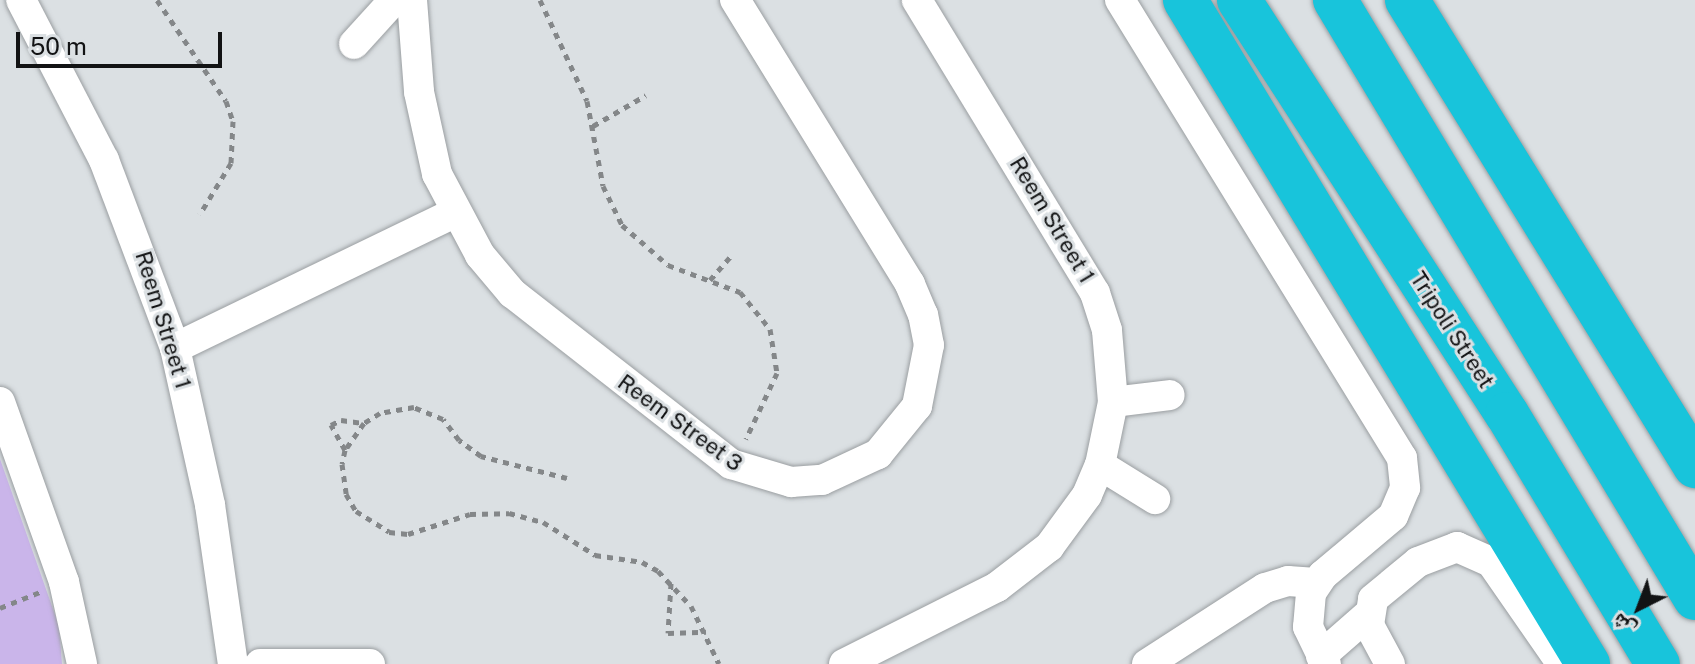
<!DOCTYPE html>
<meta charset="utf-8">
<style>
body{margin:0}
#map{position:relative;width:1695px;height:664px;overflow:hidden;background:#dbe0e3;font-family:"Public Sans","Noto Naskh Arabic",sans-serif}
div>[style]{position:absolute}
.green>*{inset:0;background:#cab5ea}
.path>*{height:5px;margin-top:-2.5px;transform-origin:0;background:repeating-linear-gradient(90deg,#848789 0 6px,transparent 0 12px)}
.roads{filter:drop-shadow(0 0 2px #9a9ea1) drop-shadow(0 0 2px #9a9ea1)}
.minor>*{height:30px;margin:-15px;padding:0 15px;transform-origin:15px;border-radius:15px;background:#fff}
.highway>*{height:44px;margin:-22px;padding:0 22px;transform-origin:22px;border-radius:22px;background:#18c4db}
span{translate:-50% -50%;white-space:nowrap;text-align:center;line-height:1.15;-webkit-text-stroke:6px #dbe0e3;paint-order:stroke}
.street-label{font-size:22px;color:#121314}
.north{position:absolute;left:1599px;top:568px;width:80px;height:80px;-webkit-text-stroke:6px #dbe0e3;paint-order:stroke;rotate:222deg;font-size:22px;font-weight:700;line-height:32px;text-align:center;color:#121314}
.north::after{content:'';display:block;margin:auto;width:28px;height:36px;background:#121314;clip-path:polygon(50% 0,100% 100%,50% 72%,0 100%)}
.scale{position:absolute;left:16px;top:32px;width:206px;height:36px;box-sizing:border-box;border:4px solid #121314;border-top:0;padding-left:10px;font-size:24px;line-height:28px;white-space:nowrap;color:#121314;-webkit-text-stroke:6px #dbe0e3;paint-order:stroke}
</style>
<div id="map">
<div class="green">
<div style="clip-path:polygon(0 459px,59px 626px,62px 664px,0 664px)"></div>
</div>
<div class="path">
<div style="left:157px;top:0;width:122px;rotate:55.7deg"></div>
<div style="left:226px;top:101px;width:21px;rotate:71deg"></div>
<div style="left:233px;top:121px;width:42px;rotate:92.7deg"></div>
<div style="left:231px;top:163px;width:60px;rotate:121.3deg"></div>
<div style="left:540px;top:0;width:111px;rotate:65deg"></div>
<div style="left:587px;top:101px;width:86px;rotate:79.3deg"></div>
<div style="left:603px;top:186px;width:43px;rotate:64deg"></div>
<div style="left:622px;top:225px;width:61px;rotate:41deg"></div>
<div style="left:668px;top:265px;width:77px;rotate:20.6deg"></div>
<div style="left:740px;top:292px;width:48px;rotate:51deg"></div>
<div style="left:770px;top:329px;width:45px;rotate:81deg"></div>
<div style="left:777px;top:373px;width:73px;rotate:115.2deg"></div>
<div style="left:593px;top:126px;width:61px;rotate:-30.3deg"></div>
<div style="left:710px;top:280px;width:35px;rotate:-49deg"></div>
<div style="left:345px;top:450px;width:29px;rotate:-119deg"></div>
<div style="left:331px;top:425px;width:11px;rotate:-27deg"></div>
<div style="left:341px;top:420px;width:22px;rotate:8deg"></div>
<div style="left:567px;top:478px;width:89px;rotate:-165.7deg"></div>
<div style="left:481px;top:456px;width:27px;rotate:-144deg"></div>
<div style="left:459px;top:440px;width:26px;rotate:-127deg"></div>
<div style="left:443px;top:419px;width:31px;rotate:-158deg"></div>
<div style="left:414px;top:407px;width:35px;rotate:170deg"></div>
<div style="left:380px;top:413px;width:19px;rotate:148deg"></div>
<div style="left:364px;top:423px;width:33px;rotate:125deg"></div>
<div style="left:345px;top:450px;width:14px;rotate:102deg"></div>
<div style="left:342px;top:464px;width:30px;rotate:82deg"></div>
<div style="left:346px;top:494px;width:20px;rotate:60deg"></div>
<div style="left:356px;top:511px;width:39px;rotate:32deg"></div>
<div style="left:389px;top:532px;width:19px;rotate:6deg"></div>
<div style="left:408px;top:534px;width:65px;rotate:-17.9deg"></div>
<div style="left:470px;top:514px;width:39px;rotate:-1deg"></div>
<div style="left:509px;top:513px;width:35px;rotate:15deg"></div>
<div style="left:543px;top:522px;width:62px;rotate:32.4deg"></div>
<div style="left:595px;top:555px;width:48px;rotate:8.5deg"></div>
<div style="left:642px;top:562px;width:18px;rotate:29deg"></div>
<div style="left:658px;top:571px;width:48px;rotate:46.7deg"></div>
<div style="left:691px;top:606px;width:64px;rotate:64.2deg"></div>
<div style="left:671px;top:583px;width:50px;rotate:93.4deg"></div>
<div style="left:668px;top:633px;width:38px;rotate:-2deg"></div>
<div style="left:0;top:608px;width:43px;rotate:-21.8deg"></div>
</div>
<div class="roads">
<div class="minor">
<div style="left:21px;top:0;width:180px;rotate:62.6deg"></div>
<div style="left:104px;top:160px;width:201px;rotate:69.3deg"></div>
<div style="left:175px;top:348px;width:161px;rotate:77.4deg"></div>
<div style="left:210px;top:505px;width:161px;rotate:81.8deg"></div>
<div style="left:412px;top:0;width:92px;rotate:85.6deg"></div>
<div style="left:419px;top:92px;width:84px;rotate:77.6deg"></div>
<div style="left:437px;top:174px;width:92px;rotate:62deg"></div>
<div style="left:480px;top:255px;width:50px;rotate:49.9deg"></div>
<div style="left:512px;top:293px;width:278px;rotate:38deg"></div>
<div style="left:731px;top:464px;width:63px;rotate:16.7deg"></div>
<div style="left:791px;top:482px;width:31px;rotate:-4deg"></div>
<div style="left:822px;top:480px;width:62px;rotate:-24.9deg"></div>
<div style="left:878px;top:454px;width:62px;rotate:-50.9deg"></div>
<div style="left:917px;top:406px;width:62px;rotate:-78.9deg"></div>
<div style="left:929px;top:345px;width:31px;rotate:-101deg"></div>
<div style="left:923px;top:315px;width:34px;rotate:-113deg"></div>
<div style="left:910px;top:284px;width:334px;rotate:-121.6deg"></div>
<div style="left:1120px;top:0;width:538px;rotate:58.38deg"></div>
<div style="left:1402px;top:458px;width:30px;rotate:84deg"></div>
<div style="left:1405px;top:488px;width:30px;rotate:113deg"></div>
<div style="left:1393px;top:516px;width:92px;rotate:139.9deg"></div>
<div style="left:1323px;top:575px;width:22px;rotate:124deg"></div>
<div style="left:1311px;top:593px;width:34px;rotate:95deg"></div>
<div style="left:1308px;top:627px;width:41px;rotate:64.1deg"></div>
<div style="left:354px;top:44px;width:59px;rotate:-47.7deg"></div>
<div style="left:175px;top:348px;width:310px;rotate:-25.8deg"></div>
<div style="left:0;top:402px;width:191px;rotate:70.4deg"></div>
<div style="left:64px;top:582px;width:84px;rotate:77.6deg"></div>
<div style="left:1113px;top:402px;width:57px;rotate:-7deg"></div>
<div style="left:1100px;top:465px;width:65px;rotate:31.7deg"></div>
<div style="left:1321px;top:656px;width:64px;rotate:-41.2deg"></div>
<div style="left:260px;top:664px;width:110px"></div>
<div style="left:844px;top:664px;width:171px;rotate:-26.7deg"></div>
<div style="left:997px;top:587px;width:66px;rotate:-37.6deg"></div>
<div style="left:1049px;top:547px;width:64px;rotate:-53.8deg"></div>
<div style="left:1087px;top:495px;width:33px;rotate:-67deg"></div>
<div style="left:1100px;top:465px;width:64px;rotate:-78.3deg"></div>
<div style="left:1113px;top:402px;width:72px;rotate:-94.8deg"></div>
<div style="left:1107px;top:330px;width:39px;rotate:-108deg"></div>
<div style="left:1095px;top:293px;width:343px;rotate:-121.3deg"></div>
<div style="left:1147px;top:664px;width:140px;rotate:-32.8deg"></div>
<div style="left:1265px;top:588px;width:24px;rotate:-17deg"></div>
<div style="left:1288px;top:581px;width:28px;rotate:4deg"></div>
<div style="left:1390px;top:664px;width:44px;rotate:-118.3deg"></div>
<div style="left:1369px;top:625px;width:26px;rotate:-81deg"></div>
<div style="left:1373px;top:599px;width:58px;rotate:-39.4deg"></div>
<div style="left:1418px;top:562px;width:42px;rotate:-21deg"></div>
<div style="left:1457px;top:547px;width:37px;rotate:24deg"></div>
<div style="left:1491px;top:562px;width:124px;rotate:55.2deg"></div>
</div>
<div class="highway">
<div style="left:1185px;top:0;width:777px;rotate:58.75deg"></div>
<div style="left:1239px;top:0;width:493px;rotate:57.1deg"></div>
<div style="left:1507px;top:414px;width:292px;rotate:58.9deg"></div>
<div style="left:1335px;top:0;width:698px;rotate:58.95deg"></div>
<div style="left:1407px;top:0;width:548px;rotate:58.28deg"></div>
</div>
</div>
<div class="street-label">
<span style="left:1052px;top:220px;rotate:59deg">Reem Street 1</span>
<span style="left:163px;top:320px;rotate:73deg">Reem Street 1</span>
<span style="left:1452px;top:330px;rotate:57deg">Tripoli Street</span>
<span style="left:680px;top:423px;rotate:36deg">Reem Street 3</span>
</div>
<div class="north">ش</div>
<div class="scale">50 m</div>
</div>
